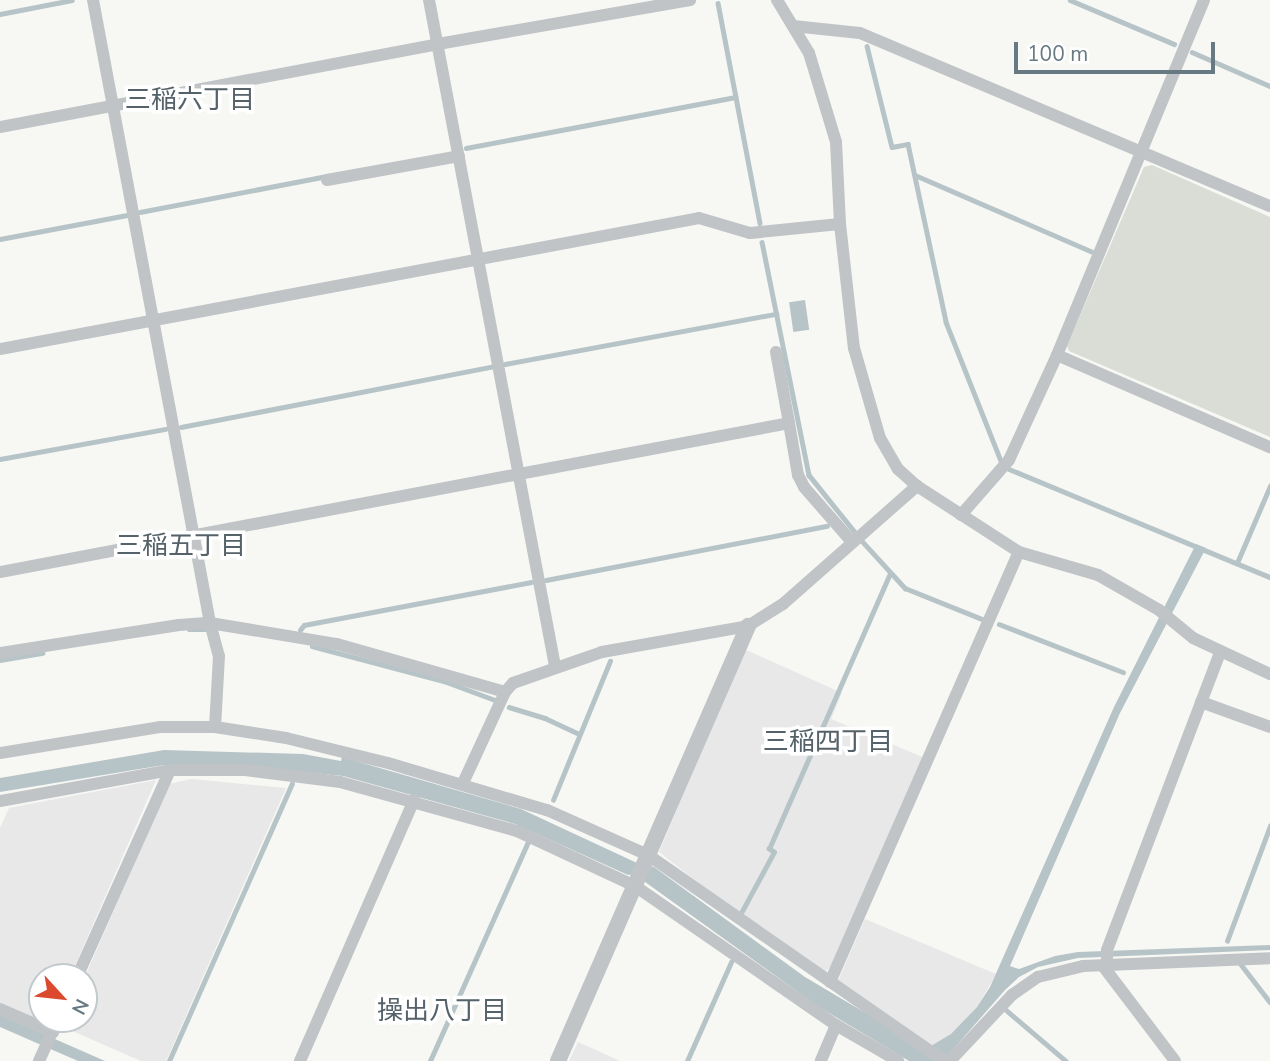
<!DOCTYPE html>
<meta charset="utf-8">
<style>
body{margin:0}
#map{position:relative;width:1270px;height:1061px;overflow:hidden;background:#f7f7f4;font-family:"Nunito Sans","Noto Sans JP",sans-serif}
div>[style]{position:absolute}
.built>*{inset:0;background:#e7e8e7}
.green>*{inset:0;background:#d9ddd5}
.water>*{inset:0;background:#b7c4c7;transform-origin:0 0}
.stream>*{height:4.5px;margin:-2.25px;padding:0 2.25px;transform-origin:2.25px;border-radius:2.25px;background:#b7c4c7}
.minor>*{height:12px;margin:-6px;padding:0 6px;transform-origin:6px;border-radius:6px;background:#c0c4c7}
.tertiary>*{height:16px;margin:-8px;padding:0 8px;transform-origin:8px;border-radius:8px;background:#c0c4c7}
span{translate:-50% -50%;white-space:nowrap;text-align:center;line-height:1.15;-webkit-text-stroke:7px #fff;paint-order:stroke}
.neighbourhood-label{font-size:26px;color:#556269}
.north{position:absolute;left:28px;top:963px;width:70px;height:70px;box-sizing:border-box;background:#fff;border:2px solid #c2c9cd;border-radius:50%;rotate:117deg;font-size:19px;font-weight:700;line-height:28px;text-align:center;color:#677983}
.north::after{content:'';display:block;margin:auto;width:24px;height:32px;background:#db492f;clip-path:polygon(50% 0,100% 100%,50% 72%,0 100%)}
.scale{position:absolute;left:1014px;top:42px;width:201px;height:32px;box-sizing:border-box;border:4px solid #677983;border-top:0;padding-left:9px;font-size:21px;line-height:24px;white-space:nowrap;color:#677983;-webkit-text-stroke:5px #fff;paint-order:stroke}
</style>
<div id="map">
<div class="built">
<div style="clip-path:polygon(744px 649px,842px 693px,831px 719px,925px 758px,830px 967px,824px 973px,737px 913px,659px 852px)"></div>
<div style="clip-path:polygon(191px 779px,286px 788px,166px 1061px,141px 1061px,63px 1027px,67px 1019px,84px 1019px,84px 979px,169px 784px)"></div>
<div style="clip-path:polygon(156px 780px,70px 977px,42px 977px,42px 1019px,51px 1019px,49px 1025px,0 1004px,0 828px,9px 808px)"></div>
<div style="clip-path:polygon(865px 919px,996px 974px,977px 1007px,951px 1035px,934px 1047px,838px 981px)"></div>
<div style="clip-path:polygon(578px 1042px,620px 1061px,569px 1061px)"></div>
</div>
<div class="green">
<div style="clip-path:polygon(1152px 165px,1270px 217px,1270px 437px,1069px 351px,1067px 346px,1144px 167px)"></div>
</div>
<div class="water">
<div style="left:805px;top:300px;width:30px;height:16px;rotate:82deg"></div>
<div style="clip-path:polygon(1196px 544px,1206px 548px,1120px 713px,1010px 966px,1019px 969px,1055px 956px,1078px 952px,1270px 945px,1270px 950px,1078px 958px,1038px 967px,1019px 977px,1005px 990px,943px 1061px,909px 1061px,819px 1007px,634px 874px,628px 875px,515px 824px,343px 776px,255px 767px,164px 765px,0 792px,0 778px,164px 750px,303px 754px,341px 761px,342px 757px,521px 809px,637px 863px,654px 867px,805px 977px,926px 1049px,951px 1034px,977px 1007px,990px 987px,1114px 707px)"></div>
<div style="clip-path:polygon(0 1015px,105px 1061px,78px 1061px,0 1027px)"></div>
</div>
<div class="stream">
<div style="left:1070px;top:0;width:113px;rotate:22.9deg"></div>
<div style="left:718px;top:3px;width:224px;rotate:79.2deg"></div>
<div style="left:0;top:14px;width:73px;rotate:-11deg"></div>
<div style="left:867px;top:46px;width:104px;rotate:76.1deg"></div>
<div style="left:892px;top:147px;width:16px;rotate:-11deg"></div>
<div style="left:908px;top:144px;width:182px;rotate:77.9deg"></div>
<div style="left:946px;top:322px;width:149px;rotate:68.4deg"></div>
<div style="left:1192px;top:52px;width:85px;rotate:23.6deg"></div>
<div style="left:466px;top:148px;width:274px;rotate:-10.7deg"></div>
<div style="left:915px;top:175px;width:192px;rotate:23.4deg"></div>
<div style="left:140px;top:212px;width:190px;rotate:-10.9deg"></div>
<div style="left:0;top:239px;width:129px;rotate:-10.7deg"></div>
<div style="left:762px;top:242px;width:238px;rotate:78.6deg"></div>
<div style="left:809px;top:475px;width:72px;rotate:51.2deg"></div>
<div style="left:505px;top:364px;width:276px;rotate:-10.5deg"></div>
<div style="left:181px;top:427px;width:316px;rotate:-11deg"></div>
<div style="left:0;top:459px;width:168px;rotate:-10.3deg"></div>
<div style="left:1009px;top:469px;width:282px;rotate:22.5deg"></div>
<div style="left:862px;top:541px;width:64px;rotate:47.5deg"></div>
<div style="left:905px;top:588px;width:83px;rotate:21.9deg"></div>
<div style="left:1237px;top:563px;width:84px;rotate:-66.8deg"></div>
<div style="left:546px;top:580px;width:286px;rotate:-10.9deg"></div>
<div style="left:999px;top:624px;width:133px;rotate:21.2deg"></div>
<div style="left:189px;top:630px;width:17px"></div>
<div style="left:300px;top:630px;width:6px;rotate:-51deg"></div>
<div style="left:304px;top:625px;width:231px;rotate:-10.7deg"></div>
<div style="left:312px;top:646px;width:137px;rotate:14.9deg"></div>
<div style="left:444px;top:681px;width:54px;rotate:20.4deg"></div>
<div style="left:0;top:660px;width:43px;rotate:-9.5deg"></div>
<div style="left:509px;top:707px;width:38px;rotate:17deg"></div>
<div style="left:545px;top:718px;width:38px;rotate:25deg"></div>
<div style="left:553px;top:800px;width:150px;rotate:-67.7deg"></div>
<div style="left:741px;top:913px;width:69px;rotate:-61.6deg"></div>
<div style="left:774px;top:852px;width:6px;rotate:-149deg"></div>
<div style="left:769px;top:849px;width:300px;rotate:-66.3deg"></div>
<div style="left:1227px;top:941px;width:123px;rotate:-69.5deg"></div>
<div style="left:1240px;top:963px;width:49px;rotate:52.4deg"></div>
<div style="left:1005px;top:1009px;width:80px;rotate:40.4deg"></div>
<div style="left:169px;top:1061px;width:303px;rotate:-66.1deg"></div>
<div style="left:430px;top:1061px;width:238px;rotate:-65.9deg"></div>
<div style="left:687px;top:1061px;width:108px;rotate:-66deg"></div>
</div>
<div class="minor">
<div style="left:93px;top:0;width:634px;rotate:79.36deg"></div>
<div style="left:210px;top:623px;width:34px;rotate:75deg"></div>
<div style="left:219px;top:656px;width:71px;rotate:93.2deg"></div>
<div style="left:429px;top:0;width:678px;rotate:79.29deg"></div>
<div style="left:777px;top:0;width:62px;rotate:58.9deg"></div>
<div style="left:809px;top:53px;width:93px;rotate:73.1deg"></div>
<div style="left:836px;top:142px;width:82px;rotate:87.2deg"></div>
<div style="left:840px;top:224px;width:125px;rotate:83.6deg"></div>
<div style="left:854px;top:348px;width:94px;rotate:73.9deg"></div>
<div style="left:880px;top:438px;width:36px;rotate:60deg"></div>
<div style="left:898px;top:469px;width:25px;rotate:42deg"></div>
<div style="left:917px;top:486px;width:121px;rotate:32.9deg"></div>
<div style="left:1019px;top:552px;width:82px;rotate:16.2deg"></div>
<div style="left:1098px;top:575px;width:70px;rotate:29.8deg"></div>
<div style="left:1159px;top:610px;width:44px;rotate:39.5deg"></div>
<div style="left:1193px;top:638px;width:85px;rotate:25.1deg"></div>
<div style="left:793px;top:26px;width:67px;rotate:6deg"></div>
<div style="left:860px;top:33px;width:445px;rotate:22.9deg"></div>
<div style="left:0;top:127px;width:446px;rotate:-10.7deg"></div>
<div style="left:438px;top:44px;width:256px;rotate:-9.9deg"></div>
<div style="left:327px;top:180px;width:134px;rotate:-10.3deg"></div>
<div style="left:0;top:349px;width:711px;rotate:-10.61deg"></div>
<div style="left:699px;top:218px;width:53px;rotate:16.4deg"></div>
<div style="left:750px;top:233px;width:90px;rotate:-5.7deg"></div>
<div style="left:776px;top:352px;width:72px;rotate:79.6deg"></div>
<div style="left:1057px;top:355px;width:232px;rotate:23.4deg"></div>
<div style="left:961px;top:515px;width:73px;rotate:-48.9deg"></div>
<div style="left:1009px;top:460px;width:115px;rotate:-65.4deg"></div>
<div style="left:1057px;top:355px;width:384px;rotate:-67.5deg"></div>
<div style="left:0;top:572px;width:803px;rotate:-10.69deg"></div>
<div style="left:789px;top:423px;width:53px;rotate:80.2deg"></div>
<div style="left:798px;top:475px;width:13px;rotate:63deg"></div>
<div style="left:804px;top:487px;width:73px;rotate:48.9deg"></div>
<div style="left:0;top:653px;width:181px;rotate:-8.9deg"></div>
<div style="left:179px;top:625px;width:31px;rotate:-4deg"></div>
<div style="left:210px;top:623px;width:129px;rotate:9.4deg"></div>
<div style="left:337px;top:644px;width:175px;rotate:15.9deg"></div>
<div style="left:505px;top:692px;width:12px;rotate:-48deg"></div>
<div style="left:513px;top:683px;width:94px;rotate:-19.2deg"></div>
<div style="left:602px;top:652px;width:148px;rotate:-10.1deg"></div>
<div style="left:748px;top:626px;width:41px;rotate:-32.2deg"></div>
<div style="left:783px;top:604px;width:179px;rotate:-41.4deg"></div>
<div style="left:1201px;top:702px;width:73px;rotate:19.9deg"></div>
<div style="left:0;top:753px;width:163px;rotate:-9.2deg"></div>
<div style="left:161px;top:727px;width:54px"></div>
<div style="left:215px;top:727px;width:72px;rotate:8.8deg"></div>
<div style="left:286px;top:738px;width:105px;rotate:13.8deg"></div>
<div style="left:388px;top:763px;width:166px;rotate:16.5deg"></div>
<div style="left:547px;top:810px;width:111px;rotate:24deg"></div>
<div style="left:648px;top:855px;width:361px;rotate:34.8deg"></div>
<div style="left:463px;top:783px;width:100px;rotate:-65.2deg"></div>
<div style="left:0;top:801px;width:173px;rotate:-10.3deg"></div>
<div style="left:170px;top:770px;width:75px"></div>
<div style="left:245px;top:770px;width:96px;rotate:7.2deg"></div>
<div style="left:340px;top:782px;width:184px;rotate:15.5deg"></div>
<div style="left:517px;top:831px;width:130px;rotate:25deg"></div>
<div style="left:635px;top:886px;width:244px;rotate:34.7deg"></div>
<div style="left:836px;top:1025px;width:39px;rotate:113deg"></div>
<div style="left:1103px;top:966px;width:119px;rotate:52.8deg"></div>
<div style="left:1107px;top:966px;width:16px;rotate:-90deg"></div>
<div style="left:1107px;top:950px;width:319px;rotate:-69.2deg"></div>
<div style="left:77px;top:977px;width:227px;rotate:-65.8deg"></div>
<div style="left:830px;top:982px;width:470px;rotate:-66.3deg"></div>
<div style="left:0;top:1009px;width:58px;rotate:23.5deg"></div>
<div style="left:836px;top:1025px;width:72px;rotate:30.1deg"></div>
<div style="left:39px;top:1061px;width:46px;rotate:-65.7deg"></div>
<div style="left:300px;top:1061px;width:285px;rotate:-66.4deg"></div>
<div style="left:950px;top:1061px;width:91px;rotate:-46.8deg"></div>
<div style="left:1012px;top:995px;width:32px;rotate:-35deg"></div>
<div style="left:1038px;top:977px;width:46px;rotate:-13.7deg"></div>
<div style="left:1083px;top:966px;width:187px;rotate:-2.4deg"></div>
</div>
<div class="tertiary">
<div style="left:558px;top:1061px;width:475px;rotate:-66.4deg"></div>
</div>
<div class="neighbourhood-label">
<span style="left:190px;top:100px">三稲六丁目</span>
<span style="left:181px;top:546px">三稲五丁目</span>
<span style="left:828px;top:742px">三稲四丁目</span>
<span style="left:442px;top:1011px">操出八丁目</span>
</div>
<div class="north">N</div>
<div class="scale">100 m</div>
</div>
